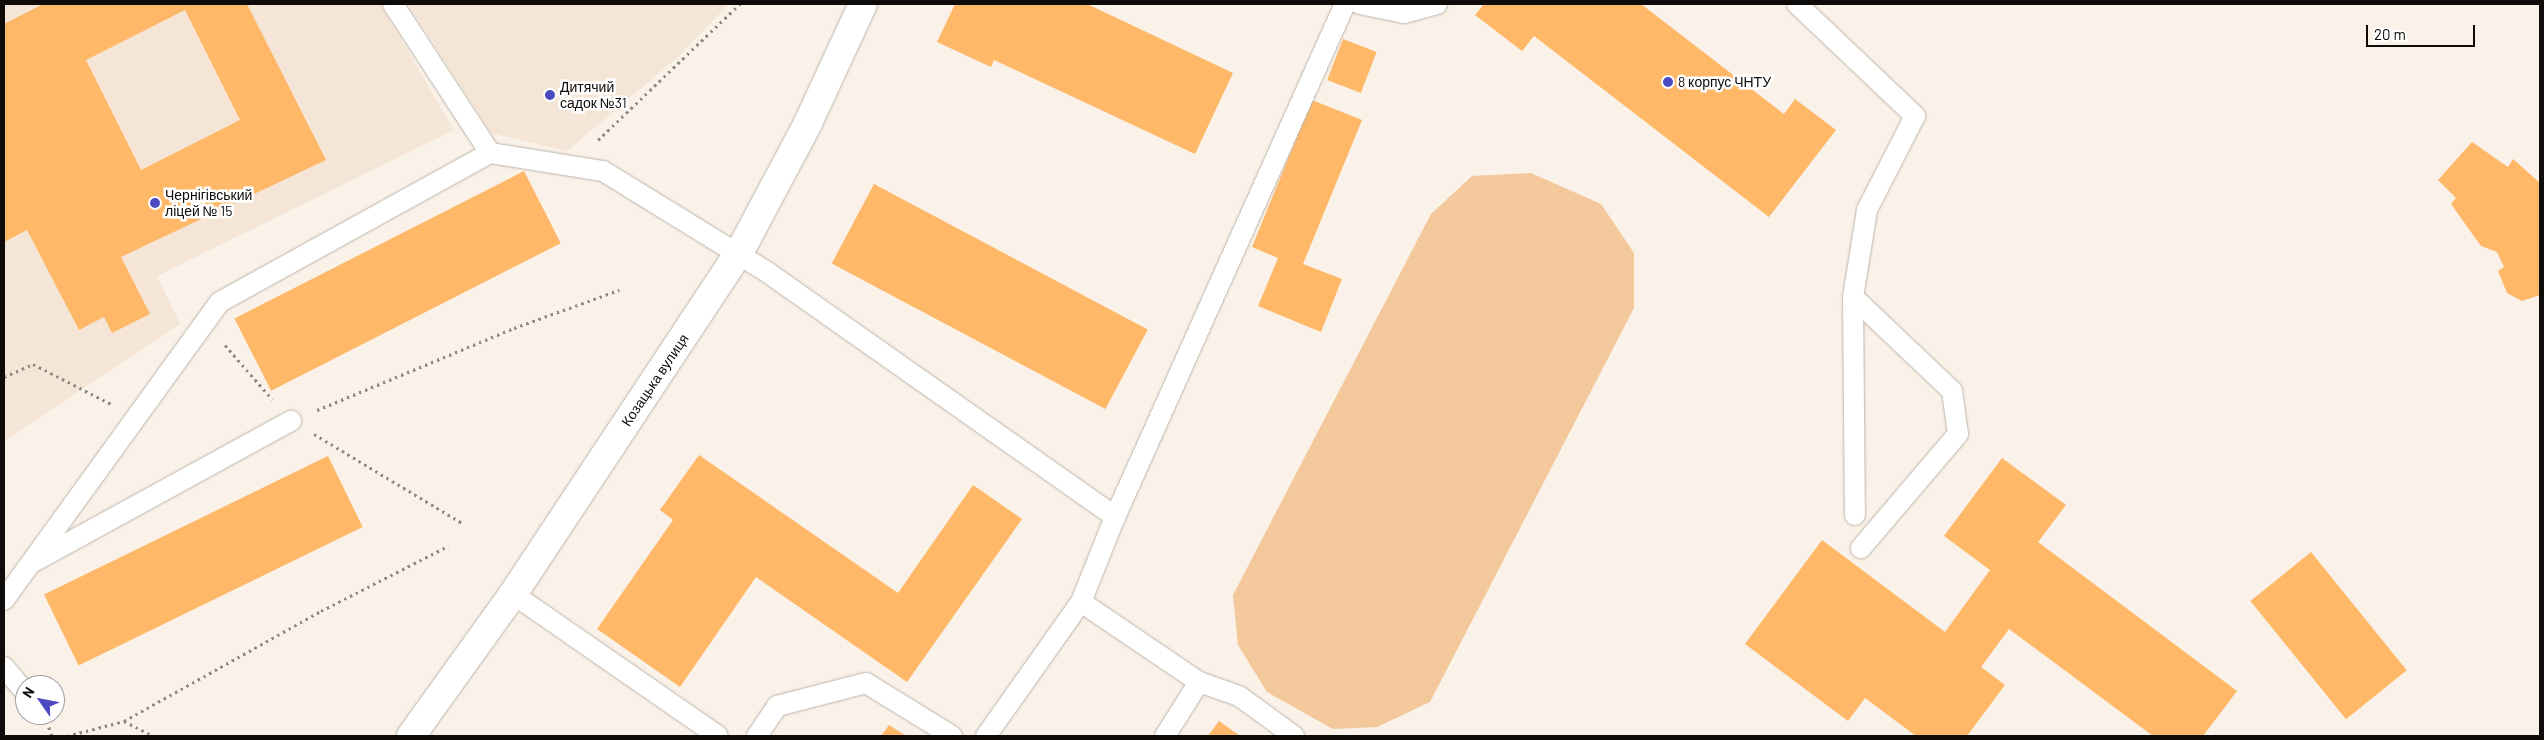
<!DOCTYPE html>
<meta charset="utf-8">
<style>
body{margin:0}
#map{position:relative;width:2544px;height:740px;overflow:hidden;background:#faf1e8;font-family:Barlow,sans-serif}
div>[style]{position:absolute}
.built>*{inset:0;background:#f4e5d6}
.green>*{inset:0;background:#f3c89b}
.building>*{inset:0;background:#feb868;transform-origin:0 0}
.path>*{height:3px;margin-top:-1.5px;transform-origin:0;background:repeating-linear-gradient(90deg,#8f8983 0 2.5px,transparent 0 6.5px)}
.roads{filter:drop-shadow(0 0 1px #bdb5ac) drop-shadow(0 0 1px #bdb5ac)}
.lane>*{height:20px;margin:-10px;padding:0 10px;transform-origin:10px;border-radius:10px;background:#fff}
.secondary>*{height:28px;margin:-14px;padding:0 14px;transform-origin:14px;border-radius:14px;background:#fff}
.dots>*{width:14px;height:14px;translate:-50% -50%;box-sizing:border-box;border:2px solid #fff;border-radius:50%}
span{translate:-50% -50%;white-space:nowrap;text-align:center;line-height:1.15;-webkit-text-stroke:5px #fff;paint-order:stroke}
.poi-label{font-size:14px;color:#0e0b08}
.left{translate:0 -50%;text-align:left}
.street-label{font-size:14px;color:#0e0b08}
.frame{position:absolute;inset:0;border:5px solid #0e0b08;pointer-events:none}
.north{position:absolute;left:15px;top:675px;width:50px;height:50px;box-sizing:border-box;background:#fff;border:1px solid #9f9d9c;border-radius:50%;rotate:303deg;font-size:14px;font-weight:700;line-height:20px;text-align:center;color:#0e0b08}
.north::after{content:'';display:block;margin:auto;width:18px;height:22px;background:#4c4ac0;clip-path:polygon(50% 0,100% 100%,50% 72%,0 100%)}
.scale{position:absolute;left:2366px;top:25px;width:109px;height:22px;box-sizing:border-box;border:2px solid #0e0b08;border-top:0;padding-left:6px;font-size:15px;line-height:18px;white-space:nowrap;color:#0e0b08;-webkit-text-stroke:4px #fff;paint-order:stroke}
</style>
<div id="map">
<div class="built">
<div style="clip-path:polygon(4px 4px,380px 4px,454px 130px,157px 276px,180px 324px,4px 441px)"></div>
<div style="clip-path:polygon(408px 4px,729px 4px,678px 57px,567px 151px,491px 133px)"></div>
</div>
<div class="green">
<div style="clip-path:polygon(1531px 173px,1601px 204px,1634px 253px,1634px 308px,1430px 702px,1377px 727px,1333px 729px,1267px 692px,1238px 645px,1233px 595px,1431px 214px,1472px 176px)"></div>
</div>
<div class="building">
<div style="clip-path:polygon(evenodd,43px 4px,247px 4px,326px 160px,121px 257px,150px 314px,112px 333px,104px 317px,79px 330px,27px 230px,4px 242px,4px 24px,43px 4px,185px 10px,240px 120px,141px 170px,86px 60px,185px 10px)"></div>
<div style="clip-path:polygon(955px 4px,1087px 4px,1233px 73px,1195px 154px,994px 60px,991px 67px,937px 42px)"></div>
<div style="clip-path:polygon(1484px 4px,1641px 4px,1784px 114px,1795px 99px,1836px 130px,1769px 217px,1534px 36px,1522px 51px,1475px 15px)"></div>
<div style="left:1343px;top:39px;width:36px;height:44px;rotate:21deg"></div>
<div style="clip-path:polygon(1312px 100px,1362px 120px,1303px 264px,1342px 279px,1321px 332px,1258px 306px,1278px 258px,1252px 247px)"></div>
<div style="clip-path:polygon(2472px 142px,2508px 167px,2513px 159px,2540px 183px,2540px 295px,2522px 301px,2507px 293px,2498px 271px,2504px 267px,2497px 252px,2481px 246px,2451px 204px,2456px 198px,2438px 180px)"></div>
<div style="left:524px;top:171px;width:81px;height:325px;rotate:63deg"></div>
<div style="left:874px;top:184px;width:310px;height:90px;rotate:28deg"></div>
<div style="clip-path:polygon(699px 455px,898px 593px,973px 485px,1022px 519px,907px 682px,756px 577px,680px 687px,597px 629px,673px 520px,660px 510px)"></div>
<div style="left:328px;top:456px;width:79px;height:316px;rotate:64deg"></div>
<div style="clip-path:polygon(2002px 458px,2066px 505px,2038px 542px,2237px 691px,2203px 736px,2153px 736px,2009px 629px,1981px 667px,2005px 685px,1967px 736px,1916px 736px,1865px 698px,1848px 721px,1745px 644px,1822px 540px,1945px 632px,1990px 570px,1944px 536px)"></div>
<div style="left:2311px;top:552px;width:152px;height:78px;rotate:51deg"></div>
<div style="clip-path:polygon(1219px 721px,1240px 736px,1208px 736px)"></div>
<div style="clip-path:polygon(889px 725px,906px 736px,881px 736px)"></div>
</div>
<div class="path">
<div style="left:598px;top:140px;width:197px;rotate:-43.8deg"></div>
<div style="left:225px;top:345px;width:72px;rotate:49deg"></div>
<div style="left:4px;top:377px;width:32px;rotate:-24deg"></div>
<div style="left:33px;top:364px;width:88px;rotate:27.1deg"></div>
<div style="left:317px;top:410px;width:213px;rotate:-22.6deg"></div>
<div style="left:514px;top:328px;width:112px;rotate:-19.9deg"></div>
<div style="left:314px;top:434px;width:175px;rotate:31deg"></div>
<div style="left:44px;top:715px;width:22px;rotate:69deg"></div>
<div style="left:124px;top:721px;width:226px;rotate:-29.2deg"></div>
<div style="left:321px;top:611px;width:143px;rotate:-27.1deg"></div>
<div style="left:67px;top:736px;width:59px;rotate:-14.7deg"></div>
<div style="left:124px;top:721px;width:33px;rotate:27deg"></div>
</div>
<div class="roads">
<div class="lane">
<div style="left:393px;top:4px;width:178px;rotate:56.9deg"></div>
<div style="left:1360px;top:4px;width:45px;rotate:11.6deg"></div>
<div style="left:1404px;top:13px;width:34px;rotate:-15deg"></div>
<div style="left:1797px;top:4px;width:163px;rotate:43.5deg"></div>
<div style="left:1915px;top:116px;width:106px;rotate:117.1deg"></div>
<div style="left:1867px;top:210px;width:88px;rotate:99.1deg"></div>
<div style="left:1853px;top:297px;width:218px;rotate:89.5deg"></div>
<div style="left:1853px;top:297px;width:137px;rotate:43.5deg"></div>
<div style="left:1952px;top:391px;width:43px;rotate:82.1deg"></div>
<div style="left:1958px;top:434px;width:150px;rotate:130.4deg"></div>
<div style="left:1115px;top:517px;width:562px;rotate:-65.85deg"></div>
<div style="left:35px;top:561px;width:292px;rotate:-28.7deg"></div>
<div style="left:513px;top:594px;width:249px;rotate:34.7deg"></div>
<div style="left:4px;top:600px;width:368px;rotate:-54.1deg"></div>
<div style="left:220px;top:302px;width:308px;rotate:-28.9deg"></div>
<div style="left:490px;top:153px;width:114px;rotate:9.1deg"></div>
<div style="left:603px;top:171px;width:193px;rotate:31.6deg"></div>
<div style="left:767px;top:272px;width:426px;rotate:35.1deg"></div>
<div style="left:1115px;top:517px;width:92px;rotate:111.8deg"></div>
<div style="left:1081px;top:602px;width:143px;rotate:34.1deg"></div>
<div style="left:4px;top:667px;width:33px;rotate:50deg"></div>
<div style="left:757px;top:736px;width:36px;rotate:-56deg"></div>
<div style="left:777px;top:706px;width:92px;rotate:-14.5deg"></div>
<div style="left:866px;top:683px;width:101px;rotate:31.6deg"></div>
<div style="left:986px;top:736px;width:164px;rotate:-54.7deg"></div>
<div style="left:1165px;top:736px;width:64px;rotate:-57.8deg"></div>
<div style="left:1199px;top:682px;width:42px;rotate:19.3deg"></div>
<div style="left:1239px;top:696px;width:68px;rotate:36deg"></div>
</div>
<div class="secondary">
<div style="left:411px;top:736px;width:175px;rotate:-54.3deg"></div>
<div style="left:513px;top:594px;width:409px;rotate:-56.5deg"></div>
<div style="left:739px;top:253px;width:147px;rotate:-62deg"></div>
<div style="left:808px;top:123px;width:131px;rotate:-65.2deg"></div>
</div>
</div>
<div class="dots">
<div style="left:1668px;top:82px;background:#4c4ac0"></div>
<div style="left:550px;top:95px;background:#4c4ac0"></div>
<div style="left:155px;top:203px;background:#4c4ac0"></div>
</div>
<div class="poi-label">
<span class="left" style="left:1678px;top:82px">8 корпус ЧНТУ</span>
<span class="left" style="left:560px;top:95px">Дитячий<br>садок №31</span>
<span class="left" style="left:165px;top:203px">Чернігівський<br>ліцей № 15</span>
</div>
<div class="street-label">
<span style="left:655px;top:380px;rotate:-56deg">Козацька вулиця</span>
</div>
<div class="frame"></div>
<div class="north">N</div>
<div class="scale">20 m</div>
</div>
